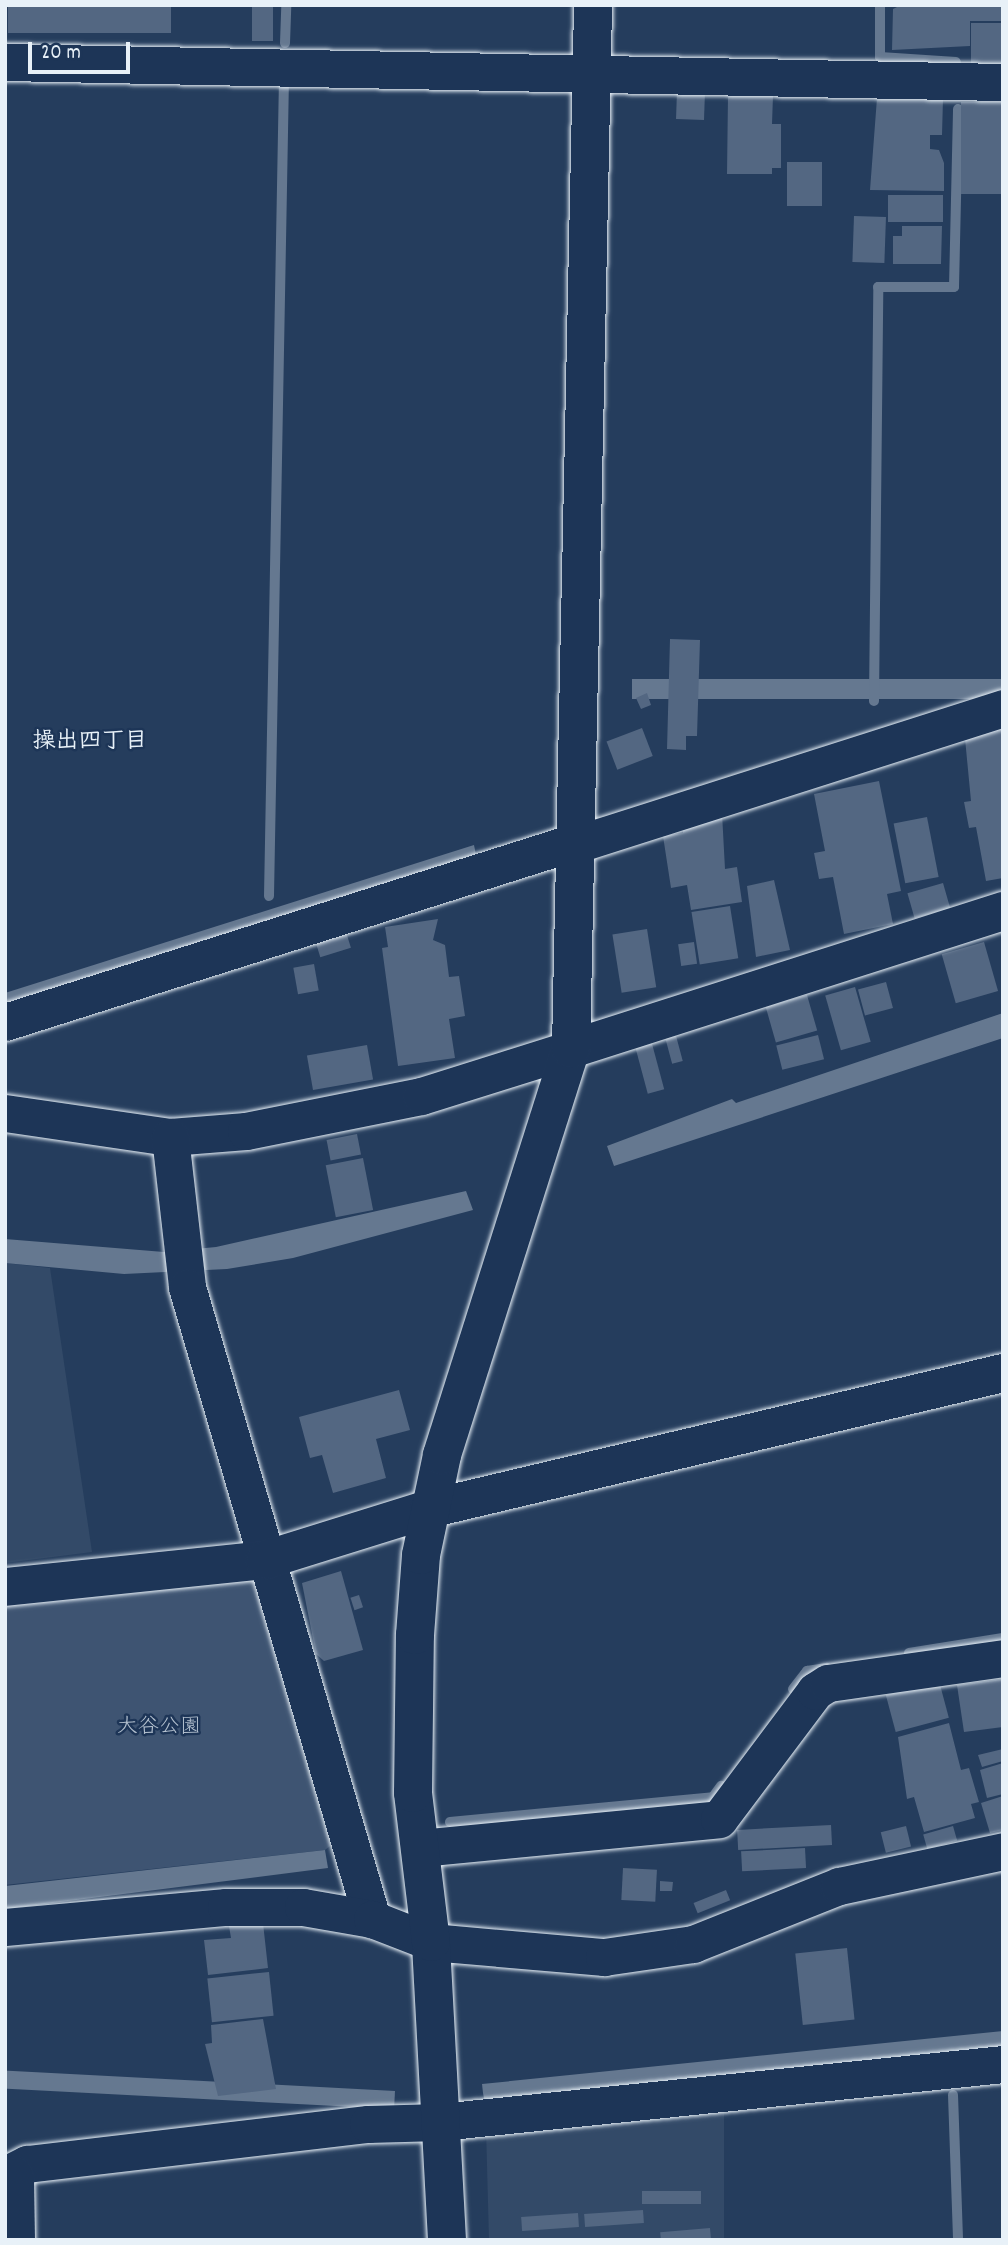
<!DOCTYPE html>
<meta charset="utf-8">
<style>
body{margin:0}
#map{position:relative;width:1008px;height:2245px;overflow:hidden;background:#253d5d;font-family:Dekko,"Klee One",sans-serif}
div>[style]{position:absolute}
.built>*{inset:0;background:#334a68}
.green>*{inset:0;background:#3e5472}
.water>*{inset:0;background:#657890;transform-origin:0 0}
.stream>*{height:10px;margin:-5px;padding:0 5px;transform-origin:5px;border-radius:5px;background:#657890}
.building>*{inset:0;background:#536782;transform-origin:0 0}
.roads{filter:drop-shadow(0 0 2px #e8f1f8) drop-shadow(0 0 2px #e8f1f8)}
.street>*{height:37px;margin:-18.5px;padding:0 18.5px;transform-origin:18.5px;border-radius:18.5px;background:#1d3557}
.secondary>*{height:38px;margin:-19px;padding:0 19px;transform-origin:19px;border-radius:19px;background:#1d3557}
span{translate:-50% -50%;white-space:nowrap;text-align:center;line-height:1.15;-webkit-text-stroke:5px #1d3557;paint-order:stroke}
.park-label{font-size:21px;color:#b5c2d0}
.neighbourhood-label{font-size:23px;color:#e8f1f8;font-weight:700}
.frame{position:absolute;inset:0;border:7px solid #e8f1f8;pointer-events:none}
.scale{position:absolute;left:28px;top:42px;width:102px;height:32px;box-sizing:border-box;border:4px solid #e8f1f8;border-top:0;padding-left:9px;font-size:21px;line-height:24px;white-space:nowrap;color:#e8f1f8;-webkit-text-stroke:5px #1d3557;paint-order:stroke}
</style>
<div id="map">
<div class="built">
<div style="clip-path:polygon(5px 1263px,50px 1268px,92px 1552px,5px 1563px)"></div>
<div style="clip-path:polygon(724px 2105px,724px 2240px,489px 2240px,486px 2128px)"></div>
</div>
<div class="green">
<div style="clip-path:polygon(256px 1576px,339px 1839px,325px 1850px,5px 1885px,5px 1606px)"></div>
</div>
<div class="water">
<div style="left:1003px;top:679px;width:20px;height:371px;rotate:90deg"></div>
<div style="clip-path:polygon(474px 845px,478px 865px,5px 1011px,5px 993px)"></div>
<div style="clip-path:polygon(1003px 1013px,1003px 1038px,614px 1166px,607px 1146px,732px 1099px,736px 1103px)"></div>
<div style="clip-path:polygon(466px 1191px,473px 1210px,293px 1258px,227px 1269px,124px 1274px,5px 1263px,5px 1239px,164px 1252px,216px 1247px)"></div>
<div style="clip-path:polygon(325px 1850px,328px 1868px,5px 1909px,5px 1886px)"></div>
<div style="clip-path:polygon(1003px 2031px,1003px 2052px,485px 2103px,483px 2093px,482px 2084px)"></div>
<div style="left:395px;top:2091px;width:18px;height:392px;rotate:93deg"></div>
</div>
<div class="stream">
<div style="left:880px;top:5px;width:52px;rotate:90deg"></div>
<div style="left:880px;top:57px;width:76px;rotate:3.8deg"></div>
<div style="left:285px;top:43px;width:38px;rotate:-88deg"></div>
<div style="left:874px;top:701px;width:414px;rotate:-89.4deg"></div>
<div style="left:878px;top:287px;width:76px"></div>
<div style="left:954px;top:287px;width:178px;rotate:-88.7deg"></div>
<div style="left:269px;top:896px;width:816px;rotate:-88.95deg"></div>
<div style="left:909px;top:1653px;width:95px;rotate:-9.1deg"></div>
<div style="left:793px;top:1689px;width:23px;rotate:-52deg"></div>
<div style="left:807px;top:1671px;width:20px;rotate:-9deg"></div>
<div style="left:450px;top:1822px;width:264px;rotate:-5.4deg"></div>
<div style="left:713px;top:1797px;width:14px;rotate:-54deg"></div>
<div style="left:953px;top:2095px;width:145px;rotate:88deg"></div>
</div>
<div class="building">
<div style="left:8px;top:5px;width:163px;height:28px"></div>
<div style="left:252px;top:5px;width:21px;height:36px"></div>
<div style="clip-path:polygon(901px 5px,1003px 5px,1003px 21px,970px 21px,970px 46px,892px 50px,893px 9px)"></div>
<div style="left:971px;top:23px;width:32px;height:44px"></div>
<div style="left:677px;top:91px;width:28px;height:28px;rotate:2deg"></div>
<div style="clip-path:polygon(728px 95px,773px 96px,772px 124px,781px 124px,781px 168px,772px 168px,772px 174px,727px 174px)"></div>
<div style="clip-path:polygon(877px 98px,943px 99px,942px 135px,930px 135px,930px 149px,939px 150px,944px 163px,944px 191px,870px 190px)"></div>
<div style="left:961px;top:102px;width:42px;height:92px"></div>
<div style="left:787px;top:162px;width:35px;height:44px"></div>
<div style="left:888px;top:195px;width:55px;height:27px"></div>
<div style="left:854px;top:216px;width:32px;height:46px;rotate:2deg"></div>
<div style="clip-path:polygon(902px 226px,942px 226px,941px 264px,893px 264px,893px 236px,902px 236px)"></div>
<div style="clip-path:polygon(670px 639px,700px 640px,697px 736px,686px 736px,686px 750px,667px 749px)"></div>
<div style="clip-path:polygon(647px 693px,651px 705px,641px 709px,636px 698px)"></div>
<div style="clip-path:polygon(1003px 720px,1003px 878px,986px 881px,976px 827px,969px 828px,964px 802px,971px 801px,964px 728px)"></div>
<div style="left:642px;top:728px;width:30px;height:38px;rotate:69deg"></div>
<div style="clip-path:polygon(879px 781px,901px 891px,887px 894px,893px 924px,844px 934px,833px 877px,819px 879px,814px 853px,825px 851px,814px 794px)"></div>
<div style="clip-path:polygon(722px 813px,725px 869px,737px 867px,742px 902px,691px 910px,687px 885px,671px 888px,663px 836px,683px 833px,681px 819px)"></div>
<div style="left:927px;top:817px;width:61px;height:34px;rotate:79deg"></div>
<div style="clip-path:polygon(774px 880px,790px 950px,756px 957px,747px 886px)"></div>
<div style="left:943px;top:883px;width:26px;height:37px;rotate:74deg"></div>
<div style="left:730px;top:906px;width:53px;height:39px;rotate:81deg"></div>
<div style="clip-path:polygon(438px 919px,433px 940px,445px 945px,449px 977px,459px 976px,465px 1016px,449px 1019px,455px 1058px,398px 1066px,382px 948px,388px 947px,385px 927px)"></div>
<div style="left:343px;top:922px;width:27px;height:32px;rotate:73deg"></div>
<div style="left:647px;top:929px;width:59px;height:35px;rotate:81deg"></div>
<div style="left:694px;top:942px;width:22px;height:16px;rotate:82deg"></div>
<div style="left:984px;top:942px;width:51px;height:44px;rotate:74deg"></div>
<div style="left:314px;top:964px;width:27px;height:21px;rotate:80deg"></div>
<div style="left:886px;top:982px;width:27px;height:29px;rotate:75deg"></div>
<div style="left:855px;top:987px;width:57px;height:31px;rotate:74deg"></div>
<div style="left:807px;top:995px;width:37px;height:43px;rotate:74deg"></div>
<div style="left:675px;top:1032px;width:30px;height:11px;rotate:75deg"></div>
<div style="left:818px;top:1035px;width:25px;height:43px;rotate:76deg"></div>
<div style="left:651px;top:1040px;width:51px;height:17px;rotate:75deg"></div>
<div style="left:367px;top:1045px;width:35px;height:61px;rotate:80deg"></div>
<div style="left:357px;top:1134px;width:21px;height:31px;rotate:79deg"></div>
<div style="left:363px;top:1158px;width:53px;height:38px;rotate:79deg"></div>
<div style="clip-path:polygon(399px 1390px,410px 1430px,376px 1439px,386px 1478px,333px 1493px,322px 1455px,310px 1458px,299px 1417px)"></div>
<div style="clip-path:polygon(341px 1571px,363px 1650px,324px 1661px,316px 1654px,302px 1583px)"></div>
<div style="left:359px;top:1595px;width:13px;height:9px;rotate:72deg"></div>
<div style="clip-path:polygon(1003px 1679px,1003px 1727px,964px 1732px,957px 1685px)"></div>
<div style="left:939px;top:1681px;width:38px;height:55px;rotate:75deg"></div>
<div style="clip-path:polygon(949px 1723px,961px 1770px,969px 1768px,979px 1802px,971px 1804px,975px 1818px,924px 1832px,914px 1797px,907px 1799px,898px 1737px)"></div>
<div style="clip-path:polygon(1003px 1749px,1003px 1761px,982px 1767px,978px 1755px)"></div>
<div style="clip-path:polygon(1003px 1763px,1003px 1794px,987px 1798px,980px 1770px)"></div>
<div style="clip-path:polygon(1003px 1796px,1003px 1830px,990px 1833px,981px 1803px)"></div>
<div style="left:831px;top:1825px;width:20px;height:94px;rotate:87deg"></div>
<div style="left:906px;top:1826px;width:21px;height:26px;rotate:76deg"></div>
<div style="left:953px;top:1826px;width:15px;height:31px;rotate:74deg"></div>
<div style="left:805px;top:1848px;width:20px;height:64px;rotate:87deg"></div>
<div style="left:623px;top:1868px;width:34px;height:32px;rotate:3deg"></div>
<div style="clip-path:polygon(660px 1881px,673px 1882px,672px 1891px,660px 1891px)"></div>
<div style="left:726px;top:1890px;width:11px;height:35px;rotate:68deg"></div>
<div style="clip-path:polygon(263px 1923px,268px 1968px,208px 1975px,204px 1940px,231px 1938px,229px 1926px)"></div>
<div style="left:847px;top:1948px;width:72px;height:52px;rotate:84deg"></div>
<div style="left:269px;top:1972px;width:44px;height:62px;rotate:84deg"></div>
<div style="clip-path:polygon(263px 2019px,276px 2089px,218px 2096px,205px 2044px,212px 2043px,211px 2025px)"></div>
<div style="left:701px;top:2191px;width:13px;height:59px;rotate:90deg"></div>
<div style="left:643px;top:2210px;width:13px;height:59px;rotate:86deg"></div>
<div style="left:578px;top:2213px;width:14px;height:57px;rotate:86deg"></div>
<div style="left:710px;top:2228px;width:12px;height:50px;rotate:85deg"></div>
</div>
<div class="roads">
<div class="street">
<div style="left:5px;top:62px;width:998px;rotate:1.15deg"></div>
<div style="left:574px;top:845px;width:450px;rotate:-17.7deg"></div>
<div style="left:5px;top:1022px;width:597px;rotate:-17.55deg"></div>
<div style="left:5px;top:1113px;width:167px;rotate:8.3deg"></div>
<div style="left:170px;top:1137px;width:76px;rotate:-4.5deg"></div>
<div style="left:246px;top:1131px;width:178px;rotate:-11.3deg"></div>
<div style="left:421px;top:1096px;width:157px;rotate:-17.4deg"></div>
<div style="left:170px;top:1137px;width:151px;rotate:83.5deg"></div>
<div style="left:187px;top:1287px;width:659px;rotate:73.68deg"></div>
<div style="left:420px;top:1848px;width:300px;rotate:-5.5deg"></div>
<div style="left:719px;top:1819px;width:160px;rotate:-53.1deg"></div>
<div style="left:815px;top:1691px;width:15px;rotate:-32deg"></div>
<div style="left:828px;top:1683px;width:177px;rotate:-8.1deg"></div>
<div style="left:5px;top:1927px;width:222px;rotate:-5.2deg"></div>
<div style="left:226px;top:1907px;width:77px"></div>
<div style="left:303px;top:1907px;width:70px;rotate:9.9deg"></div>
<div style="left:372px;top:1919px;width:63px;rotate:21.3deg"></div>
<div style="left:431px;top:1942px;width:174px;rotate:5deg"></div>
<div style="left:604px;top:1957px;width:90px;rotate:-8.3deg"></div>
<div style="left:693px;top:1944px;width:157px;rotate:-21.7deg"></div>
<div style="left:839px;top:1886px;width:168px;rotate:-12deg"></div>
<div style="left:5px;top:2175px;width:25px;rotate:-27deg"></div>
<div style="left:27px;top:2164px;width:343px;rotate:-6.7deg"></div>
<div style="left:368px;top:2124px;width:72px;rotate:-1.6deg"></div>
<div style="left:440px;top:2122px;width:566px;rotate:-5.88deg"></div>
<div style="left:15px;top:2175px;width:65px;rotate:89.1deg"></div>
</div>
<div class="secondary">
<div style="left:571px;top:1049px;width:454px;rotate:-17.7deg"></div>
<div style="left:5px;top:1587px;width:261px;rotate:-5.9deg"></div>
<div style="left:265px;top:1560px;width:172px;rotate:-17.3deg"></div>
<div style="left:429px;top:1509px;width:590px;rotate:-13.33deg"></div>
<div style="left:447px;top:2240px;width:298px;rotate:-93.1deg"></div>
<div style="left:431px;top:1942px;width:150px;rotate:-96.9deg"></div>
<div style="left:413px;top:1793px;width:158px;rotate:-89.3deg"></div>
<div style="left:415px;top:1635px;width:80px;rotate:-85.7deg"></div>
<div style="left:421px;top:1555px;width:102px;rotate:-78.1deg"></div>
<div style="left:442px;top:1455px;width:426px;rotate:-72.4deg"></div>
<div style="left:571px;top:1049px;width:1044px;rotate:-88.79deg"></div>
</div>
</div>
<div class="park-label">
<span style="left:159px;top:1728px">大谷公園</span>
</div>
<div class="neighbourhood-label">
<span style="left:90px;top:743px">操出四丁目</span>
</div>
<div class="frame"></div>
<div class="scale">20 m</div>
</div>
